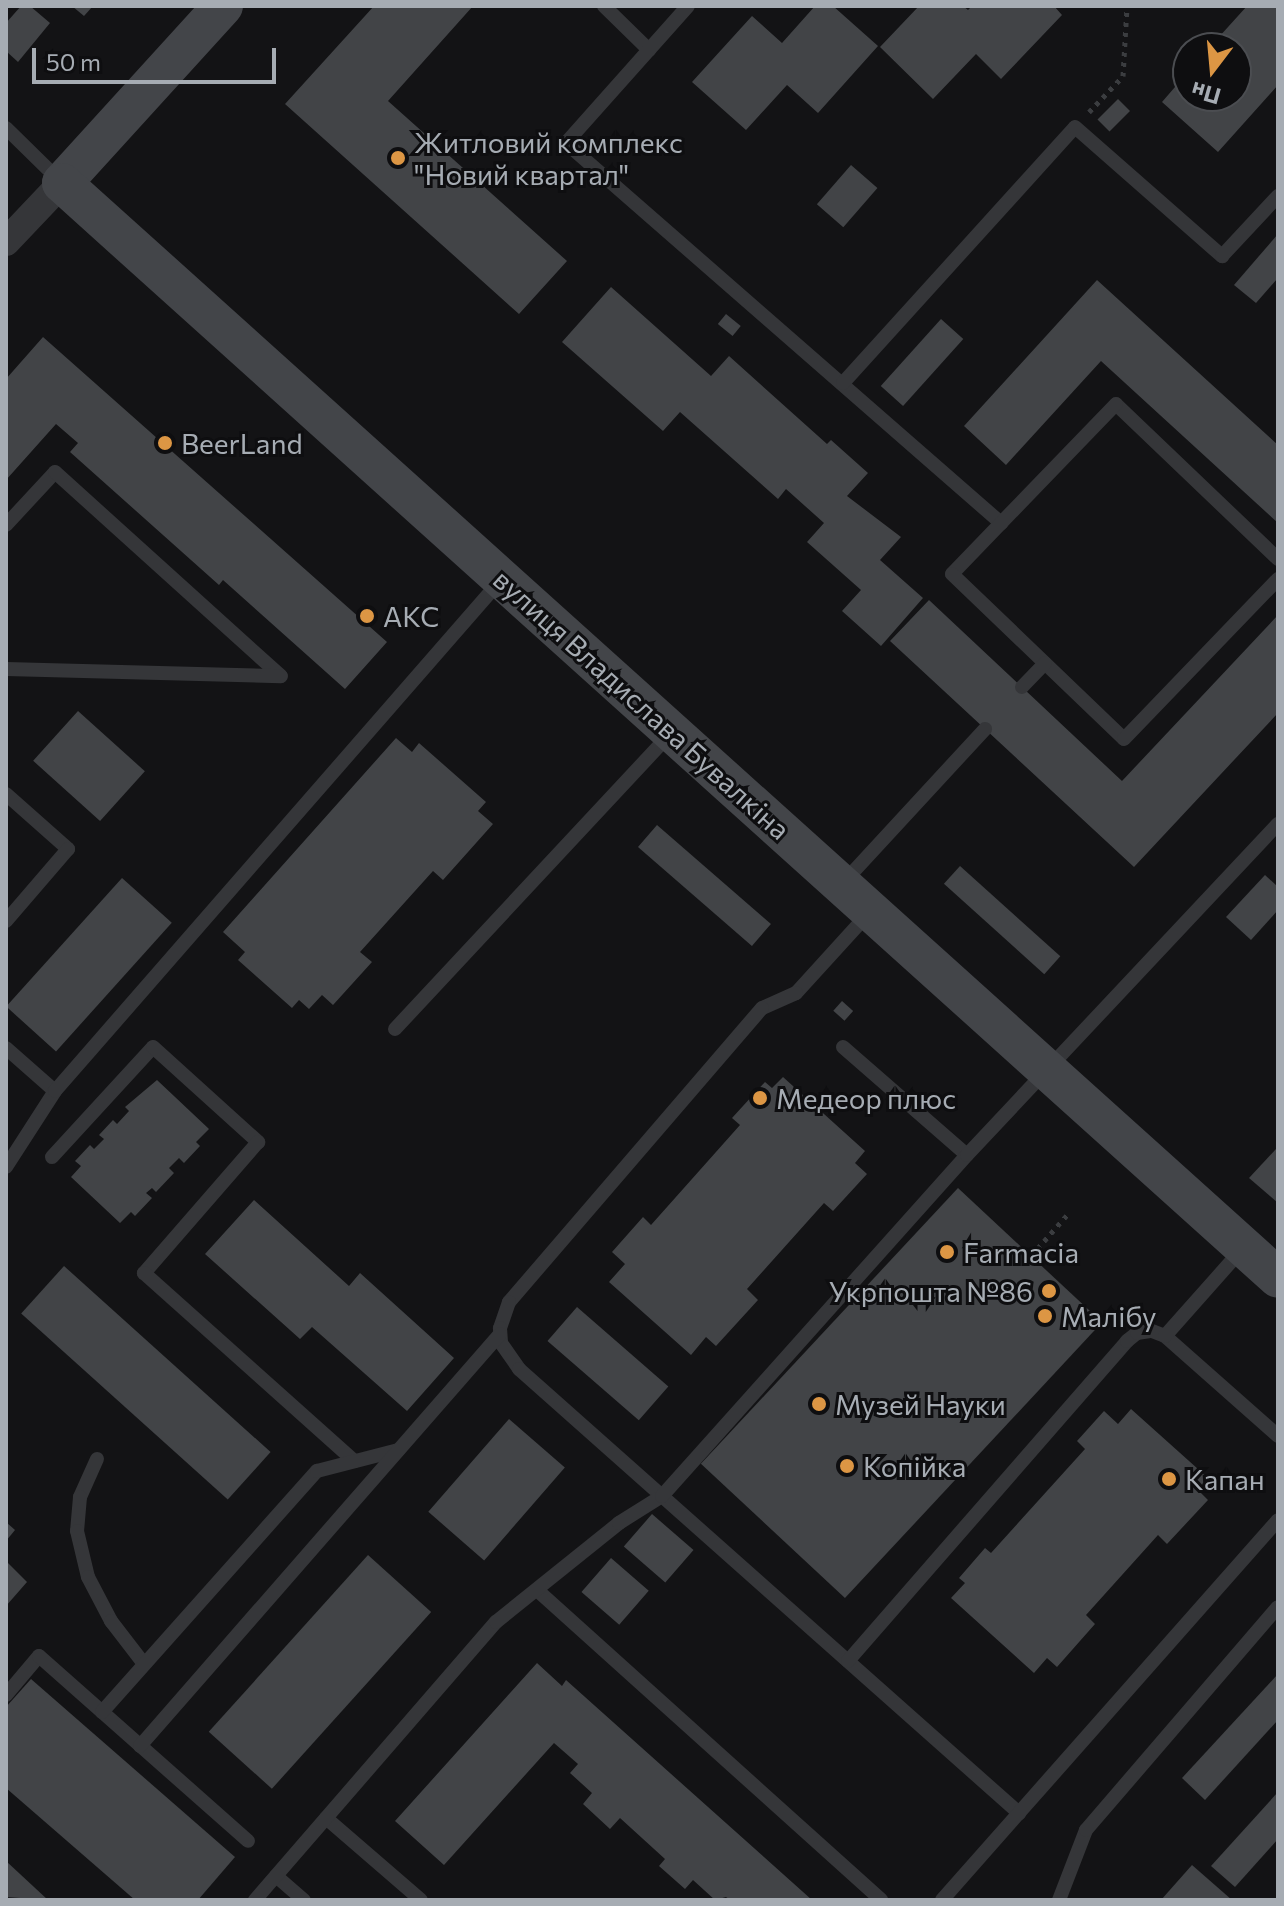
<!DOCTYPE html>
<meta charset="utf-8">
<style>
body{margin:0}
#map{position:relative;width:1284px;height:1906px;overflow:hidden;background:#131315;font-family:Commissioner,sans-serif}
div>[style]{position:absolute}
.building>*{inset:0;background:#424447;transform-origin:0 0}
.path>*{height:5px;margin-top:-2.5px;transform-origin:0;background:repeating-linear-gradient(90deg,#3b3d40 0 4px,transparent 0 10px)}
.lane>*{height:14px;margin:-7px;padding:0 7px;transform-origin:7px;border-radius:7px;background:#353639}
.street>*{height:28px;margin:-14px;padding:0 14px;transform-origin:14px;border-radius:14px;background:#353639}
.secondary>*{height:40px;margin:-20px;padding:0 20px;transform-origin:20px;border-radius:20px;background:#434549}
.dots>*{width:22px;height:22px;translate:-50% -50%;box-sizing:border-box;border:4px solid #0e0e10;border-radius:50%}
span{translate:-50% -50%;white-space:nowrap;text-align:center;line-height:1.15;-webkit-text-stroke:6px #0e0e10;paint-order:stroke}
.poi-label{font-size:28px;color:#a6acb3}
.left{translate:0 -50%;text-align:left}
.right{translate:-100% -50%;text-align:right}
.street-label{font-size:28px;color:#a6acb3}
.frame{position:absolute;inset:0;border:8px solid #a6acb3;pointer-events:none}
.north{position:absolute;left:1172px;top:32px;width:80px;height:80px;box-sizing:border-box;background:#0e0e10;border:2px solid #4b4d51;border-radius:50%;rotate:196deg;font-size:22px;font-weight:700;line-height:32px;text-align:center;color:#a6acb3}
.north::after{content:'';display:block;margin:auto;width:28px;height:36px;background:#dc9644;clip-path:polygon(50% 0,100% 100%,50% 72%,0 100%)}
.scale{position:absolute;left:32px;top:48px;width:244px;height:36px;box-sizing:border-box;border:4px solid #a6acb3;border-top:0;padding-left:10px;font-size:24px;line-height:28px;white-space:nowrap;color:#a6acb3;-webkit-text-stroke:6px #0e0e10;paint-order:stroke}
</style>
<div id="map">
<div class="building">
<div style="clip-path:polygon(21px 6px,30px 6px,50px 23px,18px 62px,6px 51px,6px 23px)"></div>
<div style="clip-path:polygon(72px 6px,93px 6px,84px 16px)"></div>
<div style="clip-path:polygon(374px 6px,473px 6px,388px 101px,567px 261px,519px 314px,285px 104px)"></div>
<div style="clip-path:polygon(815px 6px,833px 6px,878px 46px,818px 113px,787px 85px,746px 130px,692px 82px,752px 16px,782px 43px)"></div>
<div style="clip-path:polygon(919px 6px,963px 6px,968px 10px,972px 6px,1054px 6px,1062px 15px,1001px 79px,976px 54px,933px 99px,880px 47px)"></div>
<div style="clip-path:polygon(1247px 6px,1278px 6px,1278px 85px,1218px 152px,1162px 102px,1188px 72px,1188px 96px,1236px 96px,1236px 48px,1209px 48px)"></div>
<div style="left:1118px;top:99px;width:17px;height:29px;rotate:45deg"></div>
<div style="left:851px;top:165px;width:35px;height:52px;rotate:41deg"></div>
<div style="clip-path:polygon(1278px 234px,1278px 278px,1256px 303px,1234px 285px)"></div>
<div style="clip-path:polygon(1097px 280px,1278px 445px,1278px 523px,1101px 361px,1006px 465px,964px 426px)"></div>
<div style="clip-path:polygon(611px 287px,711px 376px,729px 356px,827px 444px,831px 440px,868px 473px,847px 496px,901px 537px,880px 560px,923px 598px,881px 646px,842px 611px,861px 590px,807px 542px,824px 523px,786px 489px,778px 499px,680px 412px,663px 431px,562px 342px)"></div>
<div style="left:726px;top:314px;width:19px;height:13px;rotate:39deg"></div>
<div style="left:941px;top:319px;width:30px;height:90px;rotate:42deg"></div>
<div style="clip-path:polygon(43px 337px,387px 642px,345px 689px,223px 580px,219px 585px,70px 452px,78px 443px,56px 424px,6px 480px,6px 379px)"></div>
<div style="clip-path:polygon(929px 600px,1122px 781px,1278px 615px,1278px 713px,1134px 867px,890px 641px)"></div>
<div style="left:78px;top:711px;width:90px;height:67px;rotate:42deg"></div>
<div style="clip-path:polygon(396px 738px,412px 752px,419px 743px,486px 802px,478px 811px,493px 824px,443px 880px,433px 871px,360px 952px,372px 962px,333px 1005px,322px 995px,309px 1009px,299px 1000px,292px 1008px,238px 960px,245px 952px,223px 932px)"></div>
<div style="left:657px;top:825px;width:151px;height:29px;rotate:41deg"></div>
<div style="left:960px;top:866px;width:135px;height:24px;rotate:42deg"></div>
<div style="clip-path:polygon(1265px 875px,1278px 887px,1278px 910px,1251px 940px,1226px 917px)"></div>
<div style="left:122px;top:878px;width:67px;height:173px;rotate:42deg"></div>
<div style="left:842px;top:1001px;width:15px;height:13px;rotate:42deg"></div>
<div style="clip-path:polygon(783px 1077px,865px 1151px,855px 1163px,867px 1174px,833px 1211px,824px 1203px,747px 1289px,758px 1300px,716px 1346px,706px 1337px,691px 1355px,609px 1282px,625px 1264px,612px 1252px,643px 1217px,651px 1225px,740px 1125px,732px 1118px,765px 1082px,772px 1088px)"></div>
<div style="clip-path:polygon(157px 1080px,209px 1129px,196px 1142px,200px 1146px,184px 1163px,179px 1158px,169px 1168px,174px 1173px,156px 1192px,152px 1188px,146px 1193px,152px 1198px,135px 1216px,131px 1212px,120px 1223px,71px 1177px,81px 1166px,75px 1161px,90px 1145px,94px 1149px,104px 1139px,99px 1135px,113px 1120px,117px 1124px,129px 1111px,125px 1107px)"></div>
<div style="clip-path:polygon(1276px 1149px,1278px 1151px,1278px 1203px,1249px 1178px)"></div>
<div style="left:958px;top:1188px;width:197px;height:377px;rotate:43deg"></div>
<div style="clip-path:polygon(254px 1200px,349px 1286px,360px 1273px,454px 1358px,407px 1411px,312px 1327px,300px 1339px,205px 1254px)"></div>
<div style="left:64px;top:1266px;width:278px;height:64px;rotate:42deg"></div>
<div style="left:577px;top:1307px;width:121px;height:45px;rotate:41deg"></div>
<div style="clip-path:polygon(1131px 1409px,1208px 1478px,1198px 1490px,1208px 1500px,1167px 1544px,1158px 1535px,1086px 1615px,1095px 1624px,1057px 1667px,1047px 1658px,1034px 1673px,951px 1598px,965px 1583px,959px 1578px,985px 1548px,991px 1553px,1085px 1449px,1077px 1441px,1104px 1411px,1118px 1424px)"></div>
<div style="left:509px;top:1419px;width:74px;height:123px;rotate:41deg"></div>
<div style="left:652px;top:1514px;width:55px;height:43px;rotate:41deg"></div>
<div style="clip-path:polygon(6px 1522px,15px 1530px,6px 1541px)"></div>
<div style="left:368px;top:1555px;width:85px;height:238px;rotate:42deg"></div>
<div style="left:611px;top:1558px;width:50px;height:45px;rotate:41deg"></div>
<div style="clip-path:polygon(6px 1561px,27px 1582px,6px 1606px)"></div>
<div style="clip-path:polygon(537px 1663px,562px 1686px,566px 1680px,812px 1900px,730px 1900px,726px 1897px,715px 1900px,693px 1880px,685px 1889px,659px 1866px,665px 1859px,620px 1818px,610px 1829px,583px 1804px,592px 1793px,570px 1773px,578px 1764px,554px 1743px,444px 1865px,395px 1821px)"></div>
<div style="clip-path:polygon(1278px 1674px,1278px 1720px,1205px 1800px,1182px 1778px)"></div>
<div style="clip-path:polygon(31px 1679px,235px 1857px,198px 1900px,135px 1900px,6px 1788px,6px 1707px)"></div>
<div style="clip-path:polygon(1278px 1792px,1278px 1839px,1235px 1887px,1211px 1866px)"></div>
<div style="clip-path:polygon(6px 1861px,48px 1900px,6px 1897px)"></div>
<div style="clip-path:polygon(1192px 1865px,1232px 1900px,1161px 1900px)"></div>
</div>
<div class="path">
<div style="left:1089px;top:112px;width:50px;rotate:-46.6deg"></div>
<div style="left:1123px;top:76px;width:70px;rotate:-86.7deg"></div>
<div style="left:1031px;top:1256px;width:55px;rotate:-48.7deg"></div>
</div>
<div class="lane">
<div style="left:604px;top:6px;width:63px;rotate:44.4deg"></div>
<div style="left:688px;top:6px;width:183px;rotate:131.7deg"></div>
<div style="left:566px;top:143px;width:578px;rotate:41.14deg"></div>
<div style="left:6px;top:128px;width:74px;rotate:44.5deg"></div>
<div style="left:843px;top:383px;width:345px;rotate:-47.8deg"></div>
<div style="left:1075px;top:127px;width:196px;rotate:41.3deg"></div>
<div style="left:1222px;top:256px;width:82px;rotate:-47deg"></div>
<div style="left:6px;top:525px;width:72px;rotate:-47.2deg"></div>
<div style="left:55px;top:472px;width:304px;rotate:42.1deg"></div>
<div style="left:1278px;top:559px;width:224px;rotate:-136.3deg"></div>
<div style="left:1116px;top:404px;width:236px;rotate:134deg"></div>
<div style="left:952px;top:574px;width:238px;rotate:43.8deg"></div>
<div style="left:1124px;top:739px;width:222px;rotate:-46.1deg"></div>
<div style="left:6px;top:669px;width:275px;rotate:1.5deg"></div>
<div style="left:1022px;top:687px;width:33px;rotate:-46deg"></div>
<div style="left:6px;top:794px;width:83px;rotate:41.6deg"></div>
<div style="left:68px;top:849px;width:95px;rotate:130.7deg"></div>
<div style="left:842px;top:884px;width:211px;rotate:-47.3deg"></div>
<div style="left:868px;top:914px;width:107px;rotate:132.3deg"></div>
<div style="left:796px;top:993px;width:37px;rotate:156deg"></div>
<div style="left:762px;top:1008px;width:388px;rotate:130.7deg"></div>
<div style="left:509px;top:1302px;width:28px;rotate:109deg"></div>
<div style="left:500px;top:1328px;width:15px;rotate:86deg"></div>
<div style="left:501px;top:1343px;width:32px;rotate:55deg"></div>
<div style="left:519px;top:1369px;width:669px;rotate:41.61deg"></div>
<div style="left:395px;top:1029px;width:403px;rotate:-47deg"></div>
<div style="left:843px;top:1047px;width:164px;rotate:41.1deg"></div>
<div style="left:6px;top:1048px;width:65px;rotate:41.3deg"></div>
<div style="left:52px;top:1157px;width:149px;rotate:-47.4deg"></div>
<div style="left:153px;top:1047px;width:142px;rotate:42.1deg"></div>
<div style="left:258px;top:1142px;width:174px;rotate:131deg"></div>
<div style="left:144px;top:1273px;width:282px;rotate:41.8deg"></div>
<div style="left:6px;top:1167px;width:90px;rotate:-57.2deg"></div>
<div style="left:55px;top:1091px;width:677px;rotate:-48.89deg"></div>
<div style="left:1165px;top:1336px;width:151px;rotate:41.5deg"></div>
<div style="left:97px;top:1459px;width:42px;rotate:114.1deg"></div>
<div style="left:80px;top:1497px;width:34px;rotate:95deg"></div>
<div style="left:77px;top:1531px;width:47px;rotate:76.6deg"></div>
<div style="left:88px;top:1577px;width:50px;rotate:62.4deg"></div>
<div style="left:111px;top:1621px;width:54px;rotate:52.5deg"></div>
<div style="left:537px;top:1590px;width:463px;rotate:42deg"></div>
<div style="left:848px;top:1661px;width:425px;rotate:-48.9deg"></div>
<div style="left:1127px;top:1341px;width:13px;rotate:-39deg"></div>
<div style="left:1137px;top:1333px;width:15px;rotate:-8deg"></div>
<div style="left:1152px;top:1331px;width:14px;rotate:21deg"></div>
<div style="left:1165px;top:1336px;width:118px;rotate:-48.4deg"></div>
<div style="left:6px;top:1695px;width:51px;rotate:-49.8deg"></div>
<div style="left:39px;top:1656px;width:279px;rotate:41.5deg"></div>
<div style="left:102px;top:1712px;width:323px;rotate:-48.3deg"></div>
<div style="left:317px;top:1471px;width:84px;rotate:-14.5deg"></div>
<div style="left:140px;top:1746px;width:547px;rotate:-48.85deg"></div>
<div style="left:326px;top:1818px;width:125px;rotate:40.8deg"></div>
<div style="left:276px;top:1876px;width:37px;rotate:41deg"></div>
<div style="left:255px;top:1900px;width:368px;rotate:-49.1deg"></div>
<div style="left:496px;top:1622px;width:158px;rotate:-38.8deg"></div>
<div style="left:619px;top:1523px;width:51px;rotate:-32.1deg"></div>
<div style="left:662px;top:1496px;width:457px;rotate:-48.2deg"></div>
<div style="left:967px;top:1155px;width:454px;rotate:-46.8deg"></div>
<div style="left:942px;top:1900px;width:507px;rotate:-48.52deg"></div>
<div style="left:1059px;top:1900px;width:75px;rotate:-68.9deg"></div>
<div style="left:1086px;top:1830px;width:294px;rotate:-49.3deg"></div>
</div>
<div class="street">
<div style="left:6px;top:242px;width:81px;rotate:-46.5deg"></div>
</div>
<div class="secondary">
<div style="left:223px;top:6px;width:239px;rotate:132.3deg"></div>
<div style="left:62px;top:183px;width:1636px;rotate:42deg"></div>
</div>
<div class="dots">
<div style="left:398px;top:158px;background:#dc9644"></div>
<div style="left:165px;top:443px;background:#dc9644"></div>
<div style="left:367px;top:616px;background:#dc9644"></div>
<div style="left:760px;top:1098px;background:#dc9644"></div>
<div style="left:947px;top:1252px;background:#dc9644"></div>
<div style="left:1049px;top:1291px;background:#dc9644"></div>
<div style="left:1045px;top:1316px;background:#dc9644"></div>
<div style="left:819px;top:1404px;background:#dc9644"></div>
<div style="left:847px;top:1466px;background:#dc9644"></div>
<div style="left:1169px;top:1479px;background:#dc9644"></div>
</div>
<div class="poi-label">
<span class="left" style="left:414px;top:158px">Житловий комплекс<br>"Новий квартал"</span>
<span class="left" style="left:181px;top:443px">BeerLand</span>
<span class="left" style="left:383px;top:616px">АКС</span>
<span class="left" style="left:776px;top:1098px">Медеор плюс</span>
<span class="left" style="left:963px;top:1252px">Farmacia</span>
<span class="right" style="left:1033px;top:1291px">Укрпошта №86</span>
<span class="left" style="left:1061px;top:1316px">Малiбу</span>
<span class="left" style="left:835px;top:1404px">Музей Науки</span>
<span class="left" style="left:863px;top:1466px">Копійка</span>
<span class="left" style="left:1185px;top:1479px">Капан</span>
</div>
<div class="street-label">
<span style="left:642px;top:704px;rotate:42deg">вулиця Владислава Бувалкіна</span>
</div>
<div class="frame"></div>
<div class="north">Пн</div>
<div class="scale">50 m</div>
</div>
